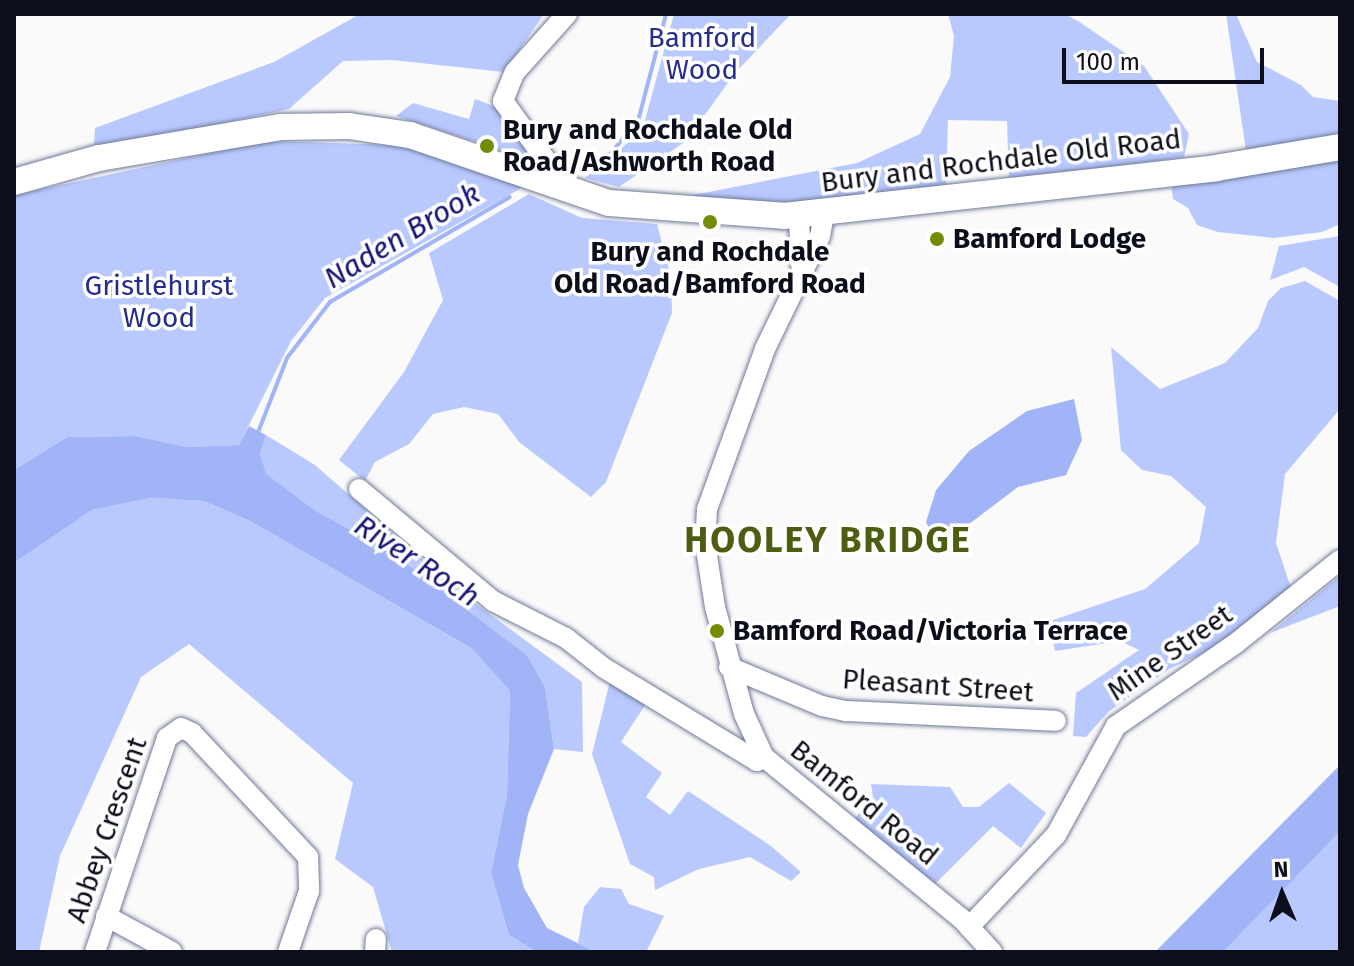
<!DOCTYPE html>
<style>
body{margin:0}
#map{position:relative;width:1354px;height:966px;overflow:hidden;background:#fafafa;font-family:"Fira Sans",sans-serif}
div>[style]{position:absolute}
.green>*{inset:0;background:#b9c9fe}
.water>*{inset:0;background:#a1b4f8}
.stream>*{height:4px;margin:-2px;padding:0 2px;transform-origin:2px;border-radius:2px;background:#a1b4f8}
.roads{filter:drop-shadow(0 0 2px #707997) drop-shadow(0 0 2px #707997)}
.minor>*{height:20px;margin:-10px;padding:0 10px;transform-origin:10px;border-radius:10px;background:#fff}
.major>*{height:26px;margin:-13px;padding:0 13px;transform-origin:13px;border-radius:13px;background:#fff}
.dots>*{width:22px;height:22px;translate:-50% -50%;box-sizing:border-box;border:4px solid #fff;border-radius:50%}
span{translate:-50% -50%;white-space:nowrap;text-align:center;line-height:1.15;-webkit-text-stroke:7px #fff;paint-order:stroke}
.park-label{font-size:28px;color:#252d8c}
.poi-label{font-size:28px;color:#0c0f1b;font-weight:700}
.left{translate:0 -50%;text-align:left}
.street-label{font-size:28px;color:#0c0f1b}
.water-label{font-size:30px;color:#161474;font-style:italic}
.district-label{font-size:36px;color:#4d5e12;font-weight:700;letter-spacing:2px}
.frame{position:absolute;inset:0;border:16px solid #0c0f1b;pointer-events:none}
.north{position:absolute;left:1242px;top:854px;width:80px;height:80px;-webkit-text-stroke:6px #fff;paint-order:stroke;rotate:358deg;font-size:22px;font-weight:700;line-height:32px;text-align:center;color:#0c0f1b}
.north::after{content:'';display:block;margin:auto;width:28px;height:36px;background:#0c0f1b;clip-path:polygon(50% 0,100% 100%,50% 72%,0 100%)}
.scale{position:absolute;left:1062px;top:48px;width:202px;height:36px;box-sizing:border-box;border:4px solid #0c0f1b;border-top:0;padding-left:10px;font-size:24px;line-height:28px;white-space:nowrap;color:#0c0f1b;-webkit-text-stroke:6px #fff;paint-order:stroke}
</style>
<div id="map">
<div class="green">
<div style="clip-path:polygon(360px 14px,544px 14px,504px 72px,392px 60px,343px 61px,289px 109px,81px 154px,94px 145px,95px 128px,274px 62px)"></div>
<div style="clip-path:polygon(674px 14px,791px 14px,735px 73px,686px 141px,619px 187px,585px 178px,642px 131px)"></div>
<div style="clip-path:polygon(948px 14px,1065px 14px,1078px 21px,1144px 66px,1189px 134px,1184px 157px,1009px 182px,1007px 121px,948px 120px,946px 188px,786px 204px,688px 196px,857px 163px,920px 134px,950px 77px,954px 36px)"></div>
<div style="clip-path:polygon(1226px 14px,1236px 14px,1257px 62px,1301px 85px,1313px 97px,1340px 101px,1340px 133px,1246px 151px)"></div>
<div style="clip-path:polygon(475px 99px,496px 107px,537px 162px,396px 116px,413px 103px,469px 119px)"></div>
<div style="clip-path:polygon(267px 141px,395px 145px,534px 181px,325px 298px,291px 341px,239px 445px,188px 447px,135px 436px,67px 437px,14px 470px,14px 195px)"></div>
<div style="clip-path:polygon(1340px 160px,1340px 224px,1322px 232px,1274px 238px,1218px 232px,1197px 225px,1188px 208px,1173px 199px,1171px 184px)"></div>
<div style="clip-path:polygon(529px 194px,582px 218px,657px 224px,671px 277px,672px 313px,606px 482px,591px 497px,519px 442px,498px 414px,464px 407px,433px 414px,409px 444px,375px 462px,365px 481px,339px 460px,404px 372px,443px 300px,429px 253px)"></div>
<div style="clip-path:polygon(1340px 236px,1340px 287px,1304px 267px,1270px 280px,1279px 246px)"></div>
<div style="clip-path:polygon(1305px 281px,1340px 301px,1340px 409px,1285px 474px,1276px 543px,1291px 588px,1226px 643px,1169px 669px,1108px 712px,1086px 737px,1073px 736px,1076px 693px,1139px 650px,1120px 641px,1055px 651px,1050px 621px,1145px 589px,1199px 543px,1206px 507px,1171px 476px,1142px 470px,1121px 450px,1111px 347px,1160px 389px,1225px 363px,1258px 328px,1268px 301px,1281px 288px)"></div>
<div style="clip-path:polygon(266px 435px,315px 465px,460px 592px,582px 682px,583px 752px,554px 749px,545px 687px,527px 655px,391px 552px,316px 511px,265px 474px,260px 454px)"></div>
<div style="clip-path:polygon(151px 498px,204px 501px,252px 522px,471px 648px,510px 691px,507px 795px,491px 873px,509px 935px,536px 952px,392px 952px,373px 887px,335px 859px,353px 783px,189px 644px,141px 677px,60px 856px,39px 952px,14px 952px,14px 563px,92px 510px)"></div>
<div style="clip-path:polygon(1340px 576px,1340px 606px,1270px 633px)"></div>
<div style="clip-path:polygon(610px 681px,647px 702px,621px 742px,662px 773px,646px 797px,670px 815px,688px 791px,771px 846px,801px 872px,791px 881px,750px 857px,699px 869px,655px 890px,654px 877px,630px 864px,592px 754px)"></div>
<div style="clip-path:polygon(1009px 783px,1046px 813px,1021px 848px,993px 826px,935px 884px,852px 822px,873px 797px,871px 784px,950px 787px,963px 807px,979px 807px)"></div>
<div style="clip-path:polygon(1339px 831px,1340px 952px,1223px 952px)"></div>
<div style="clip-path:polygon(600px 887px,621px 889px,629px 904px,664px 916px,646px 952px,596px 952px,578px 943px,584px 907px)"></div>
</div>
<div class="water">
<div style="clip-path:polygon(1074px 399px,1082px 440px,1066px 475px,1018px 487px,952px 537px,933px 537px,926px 522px,936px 490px,969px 451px,1027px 411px)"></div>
<div style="clip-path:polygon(249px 426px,266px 435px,260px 454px,266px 474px,316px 511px,391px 552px,527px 655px,545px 687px,554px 749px,528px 814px,518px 865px,524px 888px,547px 928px,596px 952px,536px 952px,509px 935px,491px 873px,507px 795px,510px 691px,471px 648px,252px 522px,204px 501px,151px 498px,92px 510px,14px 563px,14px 470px,67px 437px,135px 436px,188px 447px,239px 445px)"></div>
<div style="clip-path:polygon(1340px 765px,1340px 831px,1223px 952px,1155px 952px)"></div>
</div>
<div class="stream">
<div style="left:574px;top:172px;width:40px;rotate:-26.6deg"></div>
<div style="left:610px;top:154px;width:43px;rotate:-49.7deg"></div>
<div style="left:638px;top:121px;width:111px;rotate:-75.3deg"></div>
<div style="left:257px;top:435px;width:83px;rotate:-68.7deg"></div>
<div style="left:287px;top:358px;width:71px;rotate:-52.5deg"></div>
<div style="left:330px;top:302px;width:208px;rotate:-30.3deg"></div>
</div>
<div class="roads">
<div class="minor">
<div style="left:550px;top:184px;width:21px;rotate:-95deg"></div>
<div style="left:548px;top:163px;width:77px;rotate:-126deg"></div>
<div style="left:503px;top:101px;width:31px;rotate:-68deg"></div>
<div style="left:515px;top:72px;width:78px;rotate:-48.1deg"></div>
<div style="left:824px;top:214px;width:22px;rotate:100deg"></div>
<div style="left:820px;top:236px;width:126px;rotate:116deg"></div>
<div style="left:765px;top:349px;width:170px;rotate:109.9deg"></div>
<div style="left:707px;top:509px;width:34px;rotate:93deg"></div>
<div style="left:705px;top:543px;width:65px;rotate:81.1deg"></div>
<div style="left:715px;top:607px;width:111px;rotate:74.8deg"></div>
<div style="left:744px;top:714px;width:47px;rotate:65.1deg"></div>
<div style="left:764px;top:757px;width:254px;rotate:39.3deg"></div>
<div style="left:961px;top:918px;width:46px;rotate:47.6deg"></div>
<div style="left:799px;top:216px;width:49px;rotate:87.7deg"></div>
<div style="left:359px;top:489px;width:175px;rotate:39.9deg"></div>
<div style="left:493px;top:601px;width:82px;rotate:26.9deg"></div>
<div style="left:566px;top:638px;width:48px;rotate:38.3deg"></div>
<div style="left:604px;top:668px;width:179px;rotate:31.3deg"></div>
<div style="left:757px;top:761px;width:8px;rotate:-30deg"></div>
<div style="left:729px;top:667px;width:101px;rotate:22.8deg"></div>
<div style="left:822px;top:706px;width:25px;rotate:12deg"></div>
<div style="left:846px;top:711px;width:210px;rotate:2.7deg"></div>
<div style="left:106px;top:916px;width:75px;rotate:28.6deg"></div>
<div style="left:969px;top:927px;width:127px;rotate:-46.6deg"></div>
<div style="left:1056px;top:835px;width:124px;rotate:-61.2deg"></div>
<div style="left:1116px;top:726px;width:145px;rotate:-34.6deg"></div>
<div style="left:1235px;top:644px;width:134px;rotate:-38.7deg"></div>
<div style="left:95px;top:952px;width:226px;rotate:-71.4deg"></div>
<div style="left:167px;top:738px;width:17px;rotate:-36deg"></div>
<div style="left:181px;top:728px;width:12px;rotate:24deg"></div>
<div style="left:192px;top:733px;width:170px;rotate:46.9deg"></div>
<div style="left:308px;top:857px;width:34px;rotate:88deg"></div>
<div style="left:309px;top:891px;width:65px;rotate:109deg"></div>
<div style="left:375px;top:952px;width:13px;rotate:-86deg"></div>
</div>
<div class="major">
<div style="left:14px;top:182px;width:88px;rotate:-15.8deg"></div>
<div style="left:99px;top:158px;width:185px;rotate:-9.7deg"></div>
<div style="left:281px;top:127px;width:68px;rotate:-0.8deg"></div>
<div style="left:349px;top:126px;width:62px;rotate:8.4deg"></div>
<div style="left:410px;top:135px;width:210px;rotate:18.9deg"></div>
<div style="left:609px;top:203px;width:175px;rotate:4.2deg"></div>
<div style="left:784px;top:216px;width:435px;rotate:-6.3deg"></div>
<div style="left:1216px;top:168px;width:126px;rotate:-9.6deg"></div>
</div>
</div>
<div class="dots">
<div style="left:487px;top:146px;background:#728c04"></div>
<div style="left:710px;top:222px;background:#728c04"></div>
<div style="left:937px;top:239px;background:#728c04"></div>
<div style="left:717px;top:631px;background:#728c04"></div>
</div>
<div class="park-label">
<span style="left:702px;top:54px">Bamford<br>Wood</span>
<span style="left:159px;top:302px">Gristlehurst<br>Wood</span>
</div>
<div class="poi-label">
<span class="left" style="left:503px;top:146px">Bury and Rochdale Old<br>Road/Ashworth Road</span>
<span class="left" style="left:953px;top:239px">Bamford Lodge</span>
<span style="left:710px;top:268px">Bury and Rochdale<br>Old Road/Bamford Road</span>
<span class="left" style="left:733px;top:631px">Bamford Road/Victoria Terrace</span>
</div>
<div class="street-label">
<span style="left:1001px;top:161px;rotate:-7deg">Bury and Rochdale Old Road</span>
<span style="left:1170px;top:653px;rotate:-35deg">Mine Street</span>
<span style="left:938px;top:686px;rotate:4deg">Pleasant Street</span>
<span style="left:864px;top:803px;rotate:39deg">Bamford Road</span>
<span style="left:107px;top:830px;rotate:-71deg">Abbey Crescent</span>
</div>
<div class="water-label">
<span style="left:402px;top:236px;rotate:-31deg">Naden Brook</span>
<span style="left:417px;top:561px;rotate:33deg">River Roch</span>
</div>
<div class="district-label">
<span style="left:828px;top:541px">HOOLEY BRIDGE</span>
</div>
<div class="frame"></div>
<div class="north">N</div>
<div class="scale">100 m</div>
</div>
